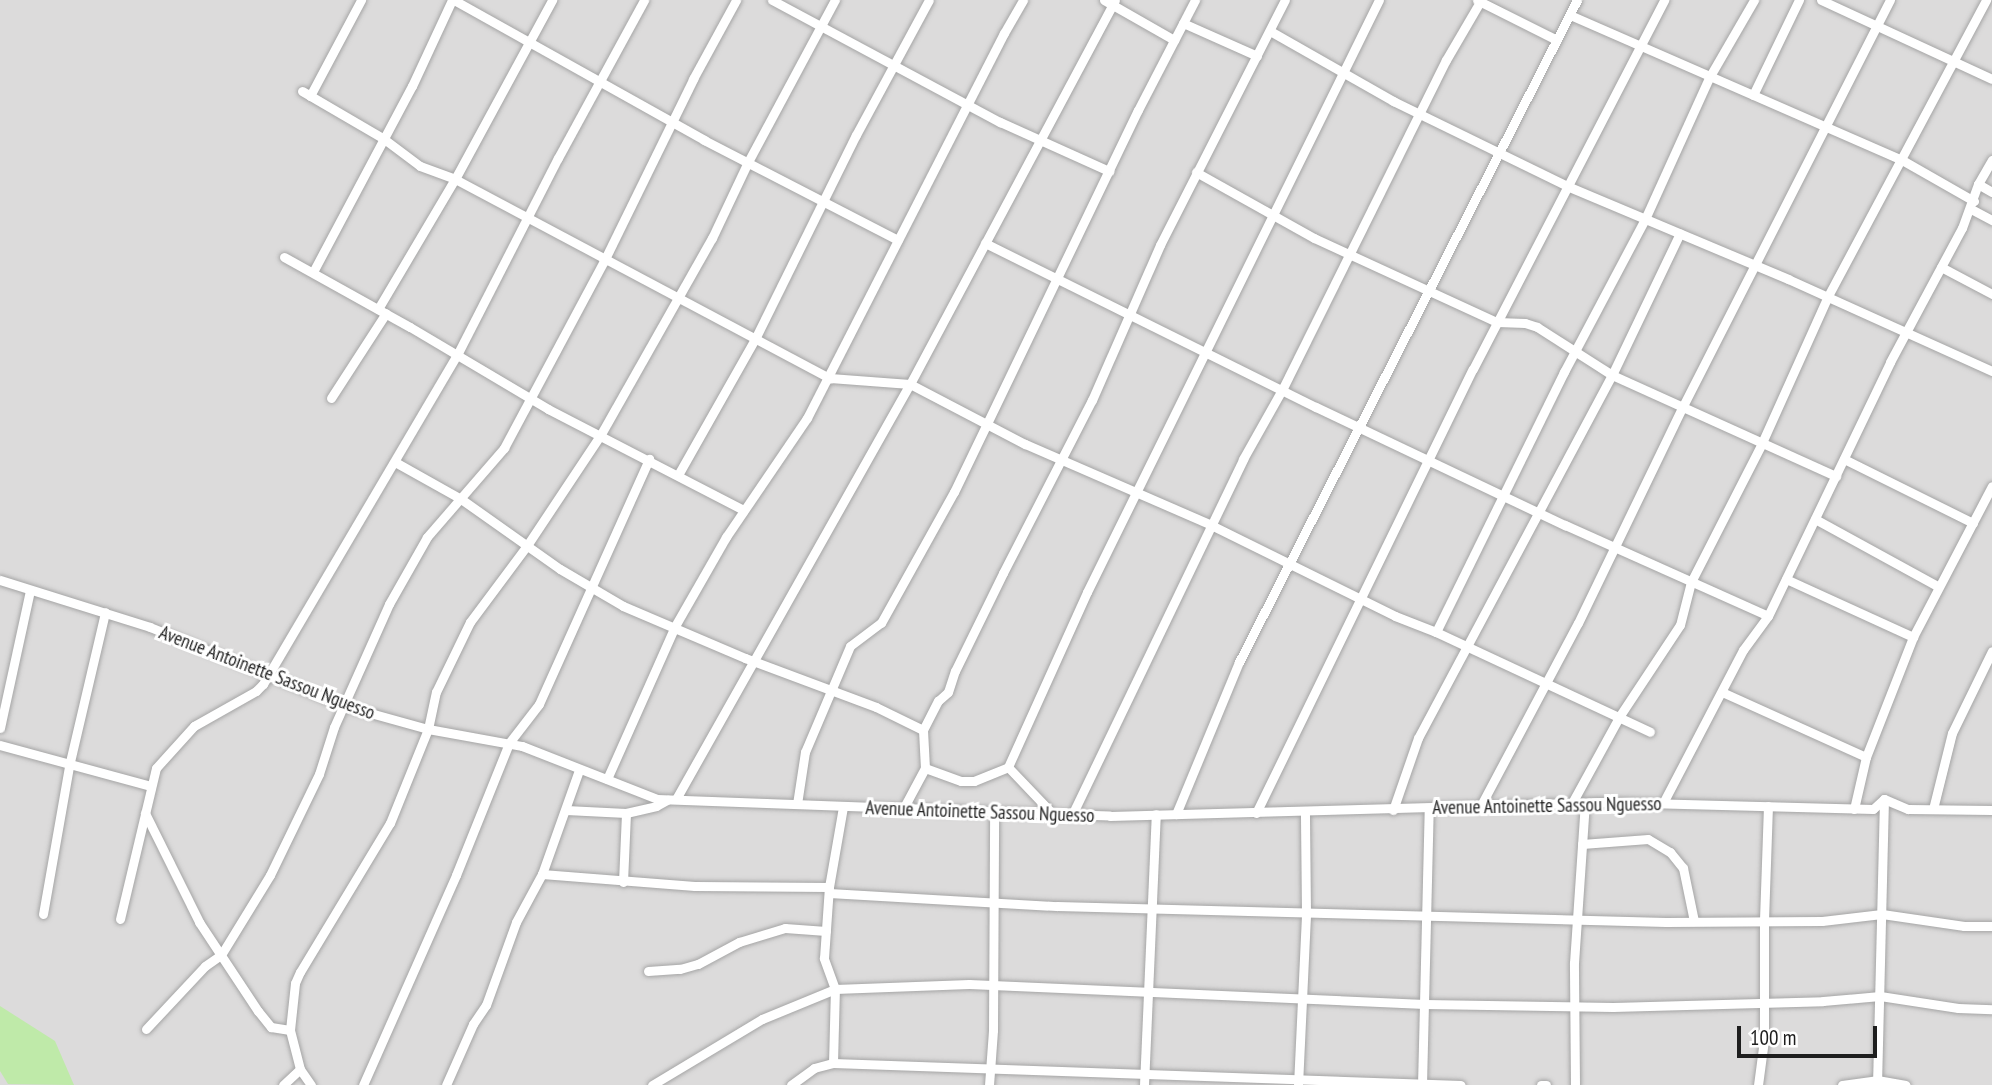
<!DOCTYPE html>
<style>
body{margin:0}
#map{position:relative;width:1992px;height:1085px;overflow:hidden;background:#efede4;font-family:"PT Sans Narrow",sans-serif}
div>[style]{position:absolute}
.residential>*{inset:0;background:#dcdbdb;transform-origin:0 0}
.grass>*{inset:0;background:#bfeaa9}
.roads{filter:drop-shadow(0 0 2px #a5a5a5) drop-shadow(0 0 2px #a5a5a5)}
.minor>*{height:9px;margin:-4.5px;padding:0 4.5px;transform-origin:4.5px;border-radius:4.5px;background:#fff}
span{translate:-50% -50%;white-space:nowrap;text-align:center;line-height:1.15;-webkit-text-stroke:6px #fff;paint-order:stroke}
.street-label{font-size:19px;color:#1e1e1e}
.scale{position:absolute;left:1737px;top:1026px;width:140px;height:32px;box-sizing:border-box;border:4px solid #1e1e1e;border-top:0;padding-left:9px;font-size:21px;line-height:24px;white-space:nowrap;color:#1e1e1e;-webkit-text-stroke:5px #fff;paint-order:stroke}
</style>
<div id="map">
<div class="residential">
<div style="left:0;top:0;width:1992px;height:1085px"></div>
</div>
<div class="grass">
<div style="clip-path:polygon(0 1006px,55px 1041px,74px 1085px,8px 1084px,0 1071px)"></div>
</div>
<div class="roads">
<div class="minor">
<div style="left:454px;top:0;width:287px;rotate:29.2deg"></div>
<div style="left:704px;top:140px;width:218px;rotate:27.3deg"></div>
<div style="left:772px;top:0;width:259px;rotate:28.2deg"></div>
<div style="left:1000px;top:122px;width:120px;rotate:24.2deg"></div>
<div style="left:1104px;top:0;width:81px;rotate:29.7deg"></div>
<div style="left:1477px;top:0;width:89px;rotate:26.6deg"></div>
<div style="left:1821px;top:0;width:188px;rotate:24.8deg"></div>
<div style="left:1570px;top:15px;width:362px;rotate:23.6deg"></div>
<div style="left:1902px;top:160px;width:83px;rotate:29.7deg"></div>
<div style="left:1183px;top:23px;width:81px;rotate:24deg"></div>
<div style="left:1270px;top:31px;width:142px;rotate:29.6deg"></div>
<div style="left:1393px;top:101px;width:194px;rotate:26deg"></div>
<div style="left:1567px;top:186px;width:240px;rotate:22.8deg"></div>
<div style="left:1788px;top:279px;width:224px;rotate:24.3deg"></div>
<div style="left:302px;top:91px;width:95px;rotate:30.3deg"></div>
<div style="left:384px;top:139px;width:45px;rotate:36.9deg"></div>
<div style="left:420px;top:166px;width:37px;rotate:20deg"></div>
<div style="left:455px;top:179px;width:425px;rotate:28deg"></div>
<div style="left:830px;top:378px;width:80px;rotate:4.3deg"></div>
<div style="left:910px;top:384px;width:130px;rotate:27.6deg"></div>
<div style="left:1025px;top:444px;width:203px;rotate:23.5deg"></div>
<div style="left:1211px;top:525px;width:205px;rotate:26.3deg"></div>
<div style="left:1395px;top:616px;width:44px;rotate:21.3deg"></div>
<div style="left:1436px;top:632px;width:236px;rotate:25deg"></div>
<div style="left:1753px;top:95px;width:106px;rotate:-64.2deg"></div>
<div style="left:310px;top:96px;width:109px;rotate:-62deg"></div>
<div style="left:1196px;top:172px;width:135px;rotate:29.2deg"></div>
<div style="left:1314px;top:238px;width:201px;rotate:24.7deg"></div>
<div style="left:1497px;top:322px;width:28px;rotate:2deg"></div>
<div style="left:1525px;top:323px;width:13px;rotate:18deg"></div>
<div style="left:1537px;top:327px;width:89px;rotate:32.6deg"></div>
<div style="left:1612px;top:375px;width:246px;rotate:24.3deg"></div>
<div style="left:1978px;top:184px;width:16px;rotate:30deg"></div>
<div style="left:1971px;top:209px;width:24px;rotate:28deg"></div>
<div style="left:985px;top:243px;width:369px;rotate:26.4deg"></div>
<div style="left:1316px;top:407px;width:276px;rotate:25.4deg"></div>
<div style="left:1565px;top:525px;width:222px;rotate:24.1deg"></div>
<div style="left:284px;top:257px;width:144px;rotate:29.1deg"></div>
<div style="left:410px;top:327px;width:161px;rotate:30.7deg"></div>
<div style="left:548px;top:409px;width:220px;rotate:27.3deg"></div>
<div style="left:1941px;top:267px;width:58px;rotate:27.9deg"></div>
<div style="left:313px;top:272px;width:211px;rotate:-62deg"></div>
<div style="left:412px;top:86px;width:95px;rotate:-65.1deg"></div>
<div style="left:378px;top:309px;width:151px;rotate:-59.4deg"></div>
<div style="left:455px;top:179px;width:204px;rotate:-61.5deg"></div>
<div style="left:331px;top:398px;width:101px;rotate:-57.1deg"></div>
<div style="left:1844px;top:459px;width:144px;rotate:26.4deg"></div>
<div style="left:395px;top:462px;width:76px;rotate:29.3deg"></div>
<div style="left:461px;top:499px;width:121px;rotate:35.3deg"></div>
<div style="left:560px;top:569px;width:73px;rotate:30.4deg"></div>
<div style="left:623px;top:606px;width:133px;rotate:23.1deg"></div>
<div style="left:745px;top:658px;width:140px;rotate:20.5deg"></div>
<div style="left:876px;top:707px;width:52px;rotate:26.1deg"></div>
<div style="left:923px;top:730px;width:38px;rotate:87deg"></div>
<div style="left:925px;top:768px;width:47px;rotate:118.2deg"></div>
<div style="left:678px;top:475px;width:159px;rotate:-60.5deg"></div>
<div style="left:756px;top:337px;width:225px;rotate:-63.7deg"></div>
<div style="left:856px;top:135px;width:153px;rotate:-61.6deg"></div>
<div style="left:1815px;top:519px;width:141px;rotate:28.7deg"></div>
<div style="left:1786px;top:579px;width:140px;rotate:24.5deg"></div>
<div style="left:0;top:580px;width:157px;rotate:17.4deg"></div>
<div style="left:150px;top:627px;width:210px;rotate:22.1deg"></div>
<div style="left:345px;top:706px;width:86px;rotate:15.5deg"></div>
<div style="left:428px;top:729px;width:96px;rotate:10.3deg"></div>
<div style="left:522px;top:746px;width:145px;rotate:21.4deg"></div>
<div style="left:657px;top:799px;width:453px;rotate:2.1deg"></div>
<div style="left:1110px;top:816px;width:498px;rotate:-1.6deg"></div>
<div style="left:1608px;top:802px;width:265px;rotate:1.5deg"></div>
<div style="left:1873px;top:809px;width:15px;rotate:-42deg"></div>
<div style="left:1884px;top:799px;width:26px;rotate:23deg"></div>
<div style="left:1908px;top:809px;width:84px;rotate:0.7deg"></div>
<div style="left:1436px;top:632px;width:290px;rotate:-63.8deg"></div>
<div style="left:1564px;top:372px;width:173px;rotate:-62.1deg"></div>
<div style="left:1645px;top:219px;width:157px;rotate:-65.6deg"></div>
<div style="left:1710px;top:76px;width:88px;rotate:-59.9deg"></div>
<div style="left:1722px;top:692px;width:158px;rotate:24.3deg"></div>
<div style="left:0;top:728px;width:141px;rotate:-77.7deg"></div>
<div style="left:923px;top:730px;width:33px;rotate:-63deg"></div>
<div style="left:938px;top:701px;width:13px;rotate:-42deg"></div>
<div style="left:948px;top:692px;width:22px;rotate:-72deg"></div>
<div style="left:955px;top:671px;width:109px;rotate:-63.9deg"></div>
<div style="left:1003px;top:573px;width:195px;rotate:-62.8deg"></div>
<div style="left:1092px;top:400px;width:169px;rotate:-66.3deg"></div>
<div style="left:1160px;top:245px;width:275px;rotate:-63deg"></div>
<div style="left:0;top:745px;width:156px;rotate:15.2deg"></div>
<div style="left:1008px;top:767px;width:192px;rotate:-65.7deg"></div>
<div style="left:1087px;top:592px;width:660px;rotate:-63.75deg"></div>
<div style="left:925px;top:768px;width:38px;rotate:20deg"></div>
<div style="left:961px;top:781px;width:13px"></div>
<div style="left:974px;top:781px;width:37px;rotate:-22deg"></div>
<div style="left:1008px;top:767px;width:64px;rotate:46.3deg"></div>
<div style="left:607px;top:779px;width:167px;rotate:-66deg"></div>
<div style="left:675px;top:626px;width:103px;rotate:-60.2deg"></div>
<div style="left:726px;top:537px;width:144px;rotate:-55.8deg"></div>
<div style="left:807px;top:418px;width:432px;rotate:-62.9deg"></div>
<div style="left:1004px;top:33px;width:38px;rotate:-60deg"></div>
<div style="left:676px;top:799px;width:476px;rotate:-60.6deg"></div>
<div style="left:910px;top:384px;width:435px;rotate:-61.9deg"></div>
<div style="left:1572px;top:803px;width:98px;rotate:-61.3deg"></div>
<div style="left:1619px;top:717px;width:110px;rotate:-56.5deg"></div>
<div style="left:1680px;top:625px;width:44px;rotate:-75.7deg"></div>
<div style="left:1691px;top:582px;width:154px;rotate:-62.9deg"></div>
<div style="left:1761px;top:445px;width:163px;rotate:-65.8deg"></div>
<div style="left:1828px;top:296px;width:336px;rotate:-61.9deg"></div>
<div style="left:1663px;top:803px;width:173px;rotate:-62.4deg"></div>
<div style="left:1743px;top:650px;width:42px;rotate:-53.7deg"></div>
<div style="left:1768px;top:616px;width:282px;rotate:-64.3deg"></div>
<div style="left:1890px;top:362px;width:152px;rotate:-61.8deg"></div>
<div style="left:1962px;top:228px;width:47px;rotate:-70deg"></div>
<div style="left:1978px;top:184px;width:28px;rotate:-60deg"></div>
<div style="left:797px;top:804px;width:53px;rotate:-81.3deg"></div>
<div style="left:805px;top:752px;width:115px;rotate:-67deg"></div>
<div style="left:850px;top:646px;width:39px;rotate:-37deg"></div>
<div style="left:881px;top:623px;width:150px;rotate:-60.9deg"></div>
<div style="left:954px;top:492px;width:424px;rotate:-64.3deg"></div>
<div style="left:1138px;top:110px;width:124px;rotate:-62.6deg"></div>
<div style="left:1480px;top:807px;width:208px;rotate:-62deg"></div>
<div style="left:1578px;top:623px;width:241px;rotate:-64.2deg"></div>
<div style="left:1683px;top:406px;width:456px;rotate:-63deg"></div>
<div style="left:1854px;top:809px;width:53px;rotate:-77deg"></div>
<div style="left:1866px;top:757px;width:129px;rotate:-68.6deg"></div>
<div style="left:1913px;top:637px;width:170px;rotate:-62.4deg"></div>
<div style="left:1933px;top:809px;width:78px;rotate:-76deg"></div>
<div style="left:1952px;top:733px;width:91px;rotate:-64deg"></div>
<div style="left:566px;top:810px;width:60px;rotate:2.9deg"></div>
<div style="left:626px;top:813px;width:31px;rotate:-13deg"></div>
<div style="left:656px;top:806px;width:13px;rotate:-29deg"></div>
<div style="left:1393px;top:810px;width:76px;rotate:-70.9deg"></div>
<div style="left:1418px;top:738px;width:412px;rotate:-61.9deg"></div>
<div style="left:1612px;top:375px;width:157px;rotate:-64.4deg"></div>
<div style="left:145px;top:813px;width:122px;rotate:63.6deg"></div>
<div style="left:199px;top:922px;width:107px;rotate:56.5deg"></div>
<div style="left:258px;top:1011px;width:21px;rotate:51deg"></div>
<div style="left:271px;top:1027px;width:19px;rotate:9deg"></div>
<div style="left:1256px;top:813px;width:494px;rotate:-64deg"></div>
<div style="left:1473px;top:369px;width:416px;rotate:-62.6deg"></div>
<div style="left:1176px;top:814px;width:165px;rotate:-67.5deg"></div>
<div style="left:1239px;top:662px;width:743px;rotate:-62.95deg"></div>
<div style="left:1072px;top:815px;width:395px;rotate:-64.3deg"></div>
<div style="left:1243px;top:459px;width:81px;rotate:-60.6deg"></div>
<div style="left:1283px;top:388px;width:366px;rotate:-63.6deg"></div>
<div style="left:1446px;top:60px;width:69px;rotate:-59.7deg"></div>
<div style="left:1582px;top:844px;width:66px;rotate:-4.3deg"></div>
<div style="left:1648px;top:839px;width:26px;rotate:31deg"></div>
<div style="left:1670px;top:852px;width:21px;rotate:51deg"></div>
<div style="left:1683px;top:868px;width:54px;rotate:78.3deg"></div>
<div style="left:542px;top:874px;width:153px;rotate:4.5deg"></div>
<div style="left:695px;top:886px;width:134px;rotate:0.4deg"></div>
<div style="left:623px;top:882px;width:69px;rotate:-87.5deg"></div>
<div style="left:829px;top:893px;width:228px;rotate:3.3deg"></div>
<div style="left:1057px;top:906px;width:609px;rotate:1.5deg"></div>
<div style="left:1666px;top:922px;width:156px;rotate:-0.4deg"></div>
<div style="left:1822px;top:921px;width:60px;rotate:-6.7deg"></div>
<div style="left:1882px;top:914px;width:83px;rotate:8.3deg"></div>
<div style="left:1964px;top:926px;width:28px"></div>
<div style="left:43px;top:914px;width:150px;rotate:-80deg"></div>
<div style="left:69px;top:766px;width:158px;rotate:-76.8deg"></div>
<div style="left:120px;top:919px;width:155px;rotate:-76.6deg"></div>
<div style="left:156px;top:768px;width:57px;rotate:-47.9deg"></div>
<div style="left:194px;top:726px;width:71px;rotate:-29.4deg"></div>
<div style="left:256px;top:691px;width:10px;rotate:-45deg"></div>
<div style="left:263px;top:684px;width:382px;rotate:-59.5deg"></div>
<div style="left:457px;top:355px;width:221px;rotate:-62.9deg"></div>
<div style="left:558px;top:158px;width:180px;rotate:-61.4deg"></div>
<div style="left:648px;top:971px;width:32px;rotate:-4deg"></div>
<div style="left:680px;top:969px;width:19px;rotate:-16deg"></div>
<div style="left:698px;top:964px;width:47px;rotate:-28.2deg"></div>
<div style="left:739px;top:942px;width:48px;rotate:-16.9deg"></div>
<div style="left:785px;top:928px;width:41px;rotate:4.2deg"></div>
<div style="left:146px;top:1029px;width:86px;rotate:-46.9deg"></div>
<div style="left:205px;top:966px;width:19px;rotate:-35deg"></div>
<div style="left:221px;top:955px;width:94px;rotate:-58.5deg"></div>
<div style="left:270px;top:875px;width:112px;rotate:-64.1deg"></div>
<div style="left:319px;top:774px;width:49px;rotate:-72.3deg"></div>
<div style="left:334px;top:727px;width:135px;rotate:-65.9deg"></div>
<div style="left:389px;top:604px;width:77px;rotate:-60.4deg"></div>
<div style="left:427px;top:537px;width:118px;rotate:-49.1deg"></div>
<div style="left:504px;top:448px;width:212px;rotate:-61.9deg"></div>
<div style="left:604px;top:261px;width:203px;rotate:-63.9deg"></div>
<div style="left:693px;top:79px;width:90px;rotate:-61.4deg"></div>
<div style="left:833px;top:1063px;width:74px;rotate:-88.5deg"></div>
<div style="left:835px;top:989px;width:33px;rotate:-110deg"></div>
<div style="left:824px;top:958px;width:71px;rotate:-86deg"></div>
<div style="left:829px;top:887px;width:81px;rotate:-80.1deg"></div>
<div style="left:283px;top:1085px;width:23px;rotate:-43deg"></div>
<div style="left:311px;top:1085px;width:19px;rotate:-125deg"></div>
<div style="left:300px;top:1069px;width:40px;rotate:-104.4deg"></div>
<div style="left:290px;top:1030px;width:47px;rotate:-83.9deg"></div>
<div style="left:295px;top:983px;width:12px;rotate:-66deg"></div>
<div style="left:300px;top:972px;width:174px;rotate:-58.9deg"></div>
<div style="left:390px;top:823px;width:101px;rotate:-68deg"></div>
<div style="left:428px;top:729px;width:38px;rotate:-78deg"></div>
<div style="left:436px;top:692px;width:78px;rotate:-64.1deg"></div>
<div style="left:470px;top:622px;width:94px;rotate:-53.3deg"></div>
<div style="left:526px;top:547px;width:136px;rotate:-56.4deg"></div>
<div style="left:601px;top:434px;width:225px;rotate:-60.5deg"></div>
<div style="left:712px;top:238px;width:84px;rotate:-64.7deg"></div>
<div style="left:748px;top:162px;width:184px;rotate:-61.8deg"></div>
<div style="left:363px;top:1085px;width:230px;rotate:-66.1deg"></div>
<div style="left:456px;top:875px;width:142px;rotate:-68.1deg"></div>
<div style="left:509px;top:743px;width:49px;rotate:-52.4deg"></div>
<div style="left:539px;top:704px;width:269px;rotate:-65.8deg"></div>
<div style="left:446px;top:1085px;width:67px;rotate:-66.1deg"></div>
<div style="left:473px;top:1024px;width:23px;rotate:-56deg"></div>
<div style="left:486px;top:1005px;width:88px;rotate:-70.1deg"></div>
<div style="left:516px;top:922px;width:55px;rotate:-61.6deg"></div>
<div style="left:542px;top:874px;width:110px;rotate:-70.4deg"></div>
<div style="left:652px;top:1085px;width:128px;rotate:-31deg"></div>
<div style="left:762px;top:1019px;width:79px;rotate:-22.3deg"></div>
<div style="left:835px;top:989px;width:134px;rotate:-2.1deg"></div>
<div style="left:969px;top:984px;width:456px;rotate:2.5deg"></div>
<div style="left:1425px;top:1004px;width:188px;rotate:0.9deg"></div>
<div style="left:1613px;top:1007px;width:210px;rotate:-1.6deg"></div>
<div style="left:1823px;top:1001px;width:57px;rotate:-5deg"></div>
<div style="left:1880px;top:996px;width:79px;rotate:8.7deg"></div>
<div style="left:1958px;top:1008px;width:34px;rotate:2deg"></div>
<div style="left:791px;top:1085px;width:29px;rotate:-36deg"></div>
<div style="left:814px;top:1068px;width:20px;rotate:-15deg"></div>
<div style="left:833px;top:1063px;width:628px;rotate:2.01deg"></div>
<div style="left:989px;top:1085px;width:55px;rotate:-85.8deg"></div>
<div style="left:993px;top:1030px;width:219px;rotate:-89.7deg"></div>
<div style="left:1144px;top:1085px;width:271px;rotate:-87.5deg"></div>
<div style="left:1298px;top:1085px;width:172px;rotate:-87.3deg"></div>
<div style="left:1306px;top:913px;width:101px;rotate:-90.6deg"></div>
<div style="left:1422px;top:1085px;width:277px;rotate:-88.6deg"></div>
<div style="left:1541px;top:1085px;width:5px"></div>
<div style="left:1575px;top:1085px;width:122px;rotate:-90.5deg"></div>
<div style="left:1574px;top:963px;width:160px;rotate:-86.1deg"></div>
<div style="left:1758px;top:1085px;width:45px;rotate:-82.4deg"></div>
<div style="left:1764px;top:1040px;width:120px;rotate:-90deg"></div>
<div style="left:1764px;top:920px;width:114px;rotate:-88deg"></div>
<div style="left:1842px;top:1085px;width:35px;rotate:-8deg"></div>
<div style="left:1877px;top:1080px;width:29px;rotate:10deg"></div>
<div style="left:1877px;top:1085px;width:286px;rotate:-88.6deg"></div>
</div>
</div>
<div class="street-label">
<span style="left:267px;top:673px;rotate:21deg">Avenue Antoinette Sassou Nguesso</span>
<span style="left:1547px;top:806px;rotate:-1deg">Avenue Antoinette Sassou Nguesso</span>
<span style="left:980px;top:812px;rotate:2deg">Avenue Antoinette Sassou Nguesso</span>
</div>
<div class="scale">100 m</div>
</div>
